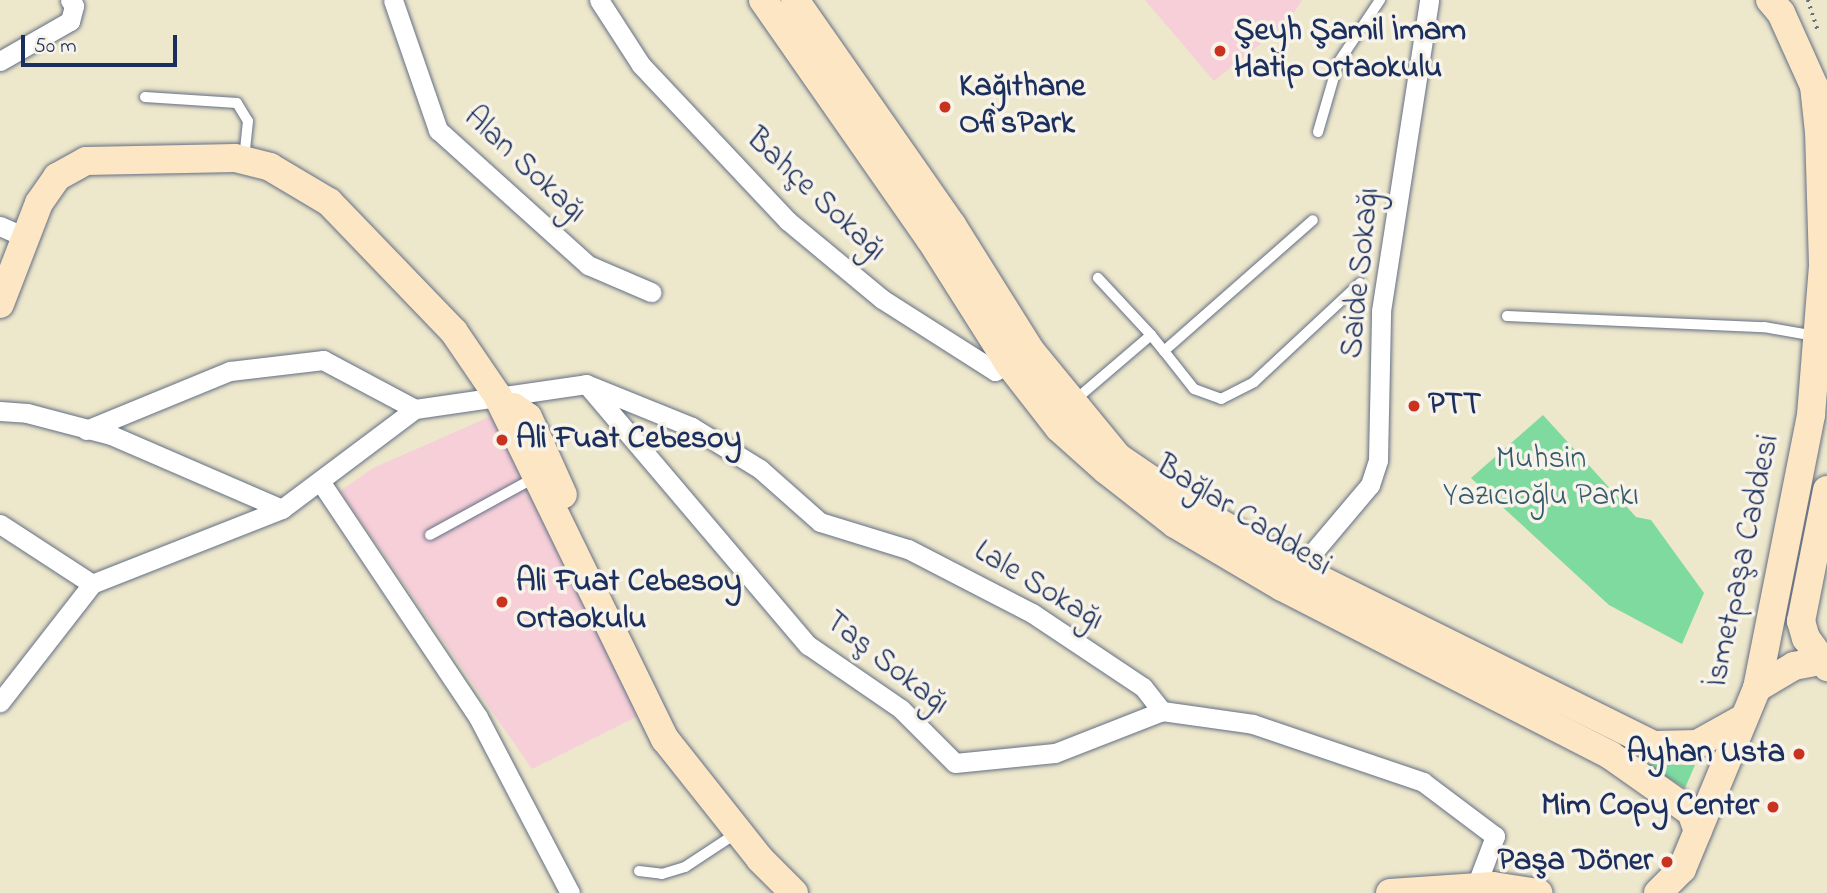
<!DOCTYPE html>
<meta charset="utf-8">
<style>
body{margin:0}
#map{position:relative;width:1827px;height:893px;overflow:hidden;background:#ede7cb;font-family:"Indie Flower",sans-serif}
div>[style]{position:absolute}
.built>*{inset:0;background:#f6cfd8}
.green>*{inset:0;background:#7fdaa0}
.path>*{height:3.5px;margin-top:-1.75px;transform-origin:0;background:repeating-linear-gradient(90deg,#646f84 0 2px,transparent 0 7px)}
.roads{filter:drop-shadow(0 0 2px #646f84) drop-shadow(0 0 2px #646f84)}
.lane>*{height:10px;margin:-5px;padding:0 5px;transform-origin:5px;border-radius:5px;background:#fff}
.street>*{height:19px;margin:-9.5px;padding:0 9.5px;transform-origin:9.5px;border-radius:9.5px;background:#fff}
.secondary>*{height:28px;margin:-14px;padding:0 14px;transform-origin:14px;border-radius:14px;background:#fce6c4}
.dots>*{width:19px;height:19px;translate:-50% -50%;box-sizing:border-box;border:4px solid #f7f3e8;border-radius:50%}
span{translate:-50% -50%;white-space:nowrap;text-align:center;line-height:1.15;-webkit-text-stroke:7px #f7f3e8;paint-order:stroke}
.poi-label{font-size:32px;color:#1b2f5e;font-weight:700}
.left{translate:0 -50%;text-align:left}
.right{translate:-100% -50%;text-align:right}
.street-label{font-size:32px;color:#1b2f5e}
.park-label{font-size:32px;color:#345a6e}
.scale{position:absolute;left:21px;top:35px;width:156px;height:32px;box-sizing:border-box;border:4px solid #1b2f5e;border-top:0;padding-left:9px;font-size:21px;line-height:24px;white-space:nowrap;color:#1b2f5e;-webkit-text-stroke:5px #f7f3e8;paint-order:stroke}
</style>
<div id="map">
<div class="built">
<div style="clip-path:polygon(1145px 0,1302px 0,1289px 21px,1214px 81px)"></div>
<div style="clip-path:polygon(494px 415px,644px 713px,532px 769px,340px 491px,373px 468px)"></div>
</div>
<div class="green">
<div style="clip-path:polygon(1543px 415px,1636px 517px,1651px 520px,1704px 593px,1682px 644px,1609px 605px,1471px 478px)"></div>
<div style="clip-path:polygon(1646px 764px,1695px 765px,1685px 788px)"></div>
</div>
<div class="path">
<div style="left:1808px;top:0;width:33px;rotate:72deg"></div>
</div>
<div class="roads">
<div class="lane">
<div style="left:145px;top:97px;width:92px;rotate:3.7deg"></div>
<div style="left:237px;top:103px;width:21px;rotate:59deg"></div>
<div style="left:248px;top:121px;width:36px;rotate:96deg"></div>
<div style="left:1318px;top:132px;width:72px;rotate:-73.8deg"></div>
<div style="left:1338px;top:63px;width:76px;rotate:-56.3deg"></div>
<div style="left:1507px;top:316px;width:257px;rotate:2.5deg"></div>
<div style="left:1764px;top:327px;width:52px;rotate:10deg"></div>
<div style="left:1151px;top:335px;width:21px;rotate:51deg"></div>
<div style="left:1164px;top:351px;width:198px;rotate:-41.3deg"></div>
<div style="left:1164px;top:351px;width:48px;rotate:51.7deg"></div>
<div style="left:1194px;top:389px;width:29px;rotate:20deg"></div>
<div style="left:1221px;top:399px;width:37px;rotate:-27deg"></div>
<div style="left:1254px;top:382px;width:145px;rotate:-43deg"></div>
<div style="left:1075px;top:400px;width:100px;rotate:-40.5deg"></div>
<div style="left:1151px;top:335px;width:78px;rotate:-132.9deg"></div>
<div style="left:430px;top:535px;width:119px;rotate:-28.7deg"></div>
<div style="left:639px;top:871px;width:23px;rotate:7deg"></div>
<div style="left:662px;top:874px;width:24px;rotate:-17deg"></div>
<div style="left:685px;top:867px;width:60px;rotate:-33.4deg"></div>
</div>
<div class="street">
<div style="left:393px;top:0;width:138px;rotate:70.9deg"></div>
<div style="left:438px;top:130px;width:202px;rotate:42deg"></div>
<div style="left:588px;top:265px;width:69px;rotate:23.2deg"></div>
<div style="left:599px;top:0;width:77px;rotate:57.1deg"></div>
<div style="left:641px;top:65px;width:214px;rotate:46.7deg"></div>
<div style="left:788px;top:221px;width:122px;rotate:39.7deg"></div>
<div style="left:882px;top:299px;width:134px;rotate:32.5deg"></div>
<div style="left:995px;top:371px;width:29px;rotate:-29deg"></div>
<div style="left:0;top:61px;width:81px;rotate:-29.7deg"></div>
<div style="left:70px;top:21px;width:16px;rotate:-75deg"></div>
<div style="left:74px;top:6px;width:7px;rotate:-124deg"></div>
<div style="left:0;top:226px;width:27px;rotate:24deg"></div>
<div style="left:588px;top:386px;width:340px;rotate:49.7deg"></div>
<div style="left:808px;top:645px;width:113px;rotate:34.5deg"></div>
<div style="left:901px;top:709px;width:76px;rotate:45deg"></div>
<div style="left:955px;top:763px;width:100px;rotate:-5.7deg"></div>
<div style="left:1055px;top:753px;width:115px;rotate:-21.4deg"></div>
<div style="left:415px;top:409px;width:173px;rotate:-8.3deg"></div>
<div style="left:586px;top:384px;width:114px;rotate:22.1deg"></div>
<div style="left:692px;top:427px;width:80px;rotate:31.7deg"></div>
<div style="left:760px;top:469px;width:80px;rotate:41.5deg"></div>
<div style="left:820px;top:522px;width:92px;rotate:17.1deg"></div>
<div style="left:908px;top:549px;width:140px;rotate:27.3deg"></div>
<div style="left:1032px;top:613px;width:133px;rotate:33.7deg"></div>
<div style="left:1143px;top:687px;width:31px;rotate:52deg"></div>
<div style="left:1162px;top:711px;width:92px;rotate:8.1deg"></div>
<div style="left:1253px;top:724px;width:180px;rotate:18.8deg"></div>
<div style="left:1423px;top:782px;width:90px;rotate:36.9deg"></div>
<div style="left:1495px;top:836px;width:53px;rotate:110.8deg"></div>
<div style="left:0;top:411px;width:27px;rotate:4deg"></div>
<div style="left:27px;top:413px;width:87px;rotate:14.7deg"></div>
<div style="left:111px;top:435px;width:186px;rotate:23.4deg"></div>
<div style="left:282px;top:509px;width:204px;rotate:158.5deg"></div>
<div style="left:86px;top:430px;width:156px;rotate:-22.3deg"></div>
<div style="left:230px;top:371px;width:94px;rotate:-6.7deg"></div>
<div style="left:323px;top:360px;width:104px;rotate:28deg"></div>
<div style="left:415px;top:409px;width:166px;rotate:143.1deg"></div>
<div style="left:320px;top:481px;width:284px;rotate:56.2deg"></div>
<div style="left:478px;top:717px;width:199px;rotate:62.4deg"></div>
<div style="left:0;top:524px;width:110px;rotate:33.1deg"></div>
<div style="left:92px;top:584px;width:150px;rotate:127.9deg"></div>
<div style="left:1299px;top:569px;width:110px;rotate:-49.8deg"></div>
<div style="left:1370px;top:485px;width:26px;rotate:-72deg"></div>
<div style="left:1378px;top:460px;width:149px;rotate:-88.8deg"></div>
<div style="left:1381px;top:311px;width:315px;rotate:-81.2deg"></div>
</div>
<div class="secondary">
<div style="left:763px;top:0;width:292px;rotate:55.1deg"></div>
<div style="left:930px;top:239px;width:148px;rotate:57.7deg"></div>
<div style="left:1009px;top:364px;width:81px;rotate:52deg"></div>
<div style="left:1059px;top:428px;width:63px;rotate:41.8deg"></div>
<div style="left:1106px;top:470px;width:88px;rotate:38deg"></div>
<div style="left:1175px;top:524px;width:124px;rotate:30.5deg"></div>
<div style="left:1282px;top:587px;width:369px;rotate:27.1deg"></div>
<div style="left:1610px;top:755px;width:99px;rotate:35.1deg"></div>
<div style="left:1691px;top:812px;width:20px;rotate:70deg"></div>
<div style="left:795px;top:0;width:274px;rotate:55.1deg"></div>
<div style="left:952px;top:225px;width:147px;rotate:58deg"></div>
<div style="left:1030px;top:350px;width:139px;rotate:50.6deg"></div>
<div style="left:1118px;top:457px;width:83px;rotate:34.3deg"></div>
<div style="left:1187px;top:504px;width:129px;rotate:30.1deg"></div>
<div style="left:1299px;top:569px;width:396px;rotate:26.4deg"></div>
<div style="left:1654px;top:745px;width:43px;rotate:-1.3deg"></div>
<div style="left:1697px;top:744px;width:54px;rotate:-29deg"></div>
<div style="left:0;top:304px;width:108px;rotate:-68.9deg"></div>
<div style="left:39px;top:203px;width:32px;rotate:-55deg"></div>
<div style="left:57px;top:177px;width:33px;rotate:-29deg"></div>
<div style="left:86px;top:161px;width:149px;rotate:-1.2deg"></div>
<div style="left:235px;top:158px;width:36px;rotate:14deg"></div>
<div style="left:270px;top:167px;width:69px;rotate:30.7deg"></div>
<div style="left:329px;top:202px;width:180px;rotate:46.1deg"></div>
<div style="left:454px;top:332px;width:76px;rotate:55.7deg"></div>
<div style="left:497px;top:395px;width:383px;rotate:64deg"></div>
<div style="left:665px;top:739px;width:153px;rotate:51.6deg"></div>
<div style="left:760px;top:859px;width:48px;rotate:45deg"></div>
<div style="left:514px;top:407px;width:17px;rotate:36deg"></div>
<div style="left:528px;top:417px;width:85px;rotate:65.8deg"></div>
<div style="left:1827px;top:490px;width:134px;rotate:101.2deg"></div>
<div style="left:1801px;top:621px;width:18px;rotate:74deg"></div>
<div style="left:1806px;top:638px;width:36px;rotate:54deg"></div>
<div style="left:1757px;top:688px;width:43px;rotate:-30.7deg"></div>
<div style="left:1794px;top:666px;width:25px;rotate:-11deg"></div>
<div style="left:1390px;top:893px;width:103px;rotate:-3.9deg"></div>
<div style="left:1493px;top:886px;width:46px;rotate:8.8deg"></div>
<div style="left:1658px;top:893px;width:34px;rotate:-45deg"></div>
<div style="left:1682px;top:869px;width:196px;rotate:-67.5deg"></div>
<div style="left:1757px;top:688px;width:278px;rotate:-78.8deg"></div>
<div style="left:1811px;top:415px;width:150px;rotate:-85.4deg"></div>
<div style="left:1823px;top:265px;width:133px;rotate:-91.7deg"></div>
<div style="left:1819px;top:132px;width:46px;rotate:-96.2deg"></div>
<div style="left:1814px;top:86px;width:80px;rotate:-114.3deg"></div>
<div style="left:1781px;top:13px;width:17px;rotate:-130deg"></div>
</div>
</div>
<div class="dots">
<div style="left:1220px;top:51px;background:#c8321e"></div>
<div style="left:945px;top:107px;background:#c8321e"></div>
<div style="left:1414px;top:406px;background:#c8321e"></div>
<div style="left:502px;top:440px;background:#c8321e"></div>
<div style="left:502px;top:602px;background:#c8321e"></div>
<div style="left:1799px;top:754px;background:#c8321e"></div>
<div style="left:1773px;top:807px;background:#c8321e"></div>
<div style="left:1667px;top:862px;background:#c8321e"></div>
</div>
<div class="poi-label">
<span class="left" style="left:1234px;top:51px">Şeyh Şamil İmam<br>Hatip Ortaokulu</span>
<span class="left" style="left:959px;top:107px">Kağıthane<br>OfisPark</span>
<span class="left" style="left:1428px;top:406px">PTT</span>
<span class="left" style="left:516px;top:440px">Ali Fuat Cebesoy</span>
<span class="left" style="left:516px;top:602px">Ali Fuat Cebesoy<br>Ortaokulu</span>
<span class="right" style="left:1785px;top:754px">Ayhan Usta</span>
<span class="right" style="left:1759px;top:807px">Mim Copy Center</span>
<span class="right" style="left:1653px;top:862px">Paşa Döner</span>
</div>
<div class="street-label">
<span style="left:524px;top:166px;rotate:43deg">Alan Sokağı</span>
<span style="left:815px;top:196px;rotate:43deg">Bahçe Sokağı</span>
<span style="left:1362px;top:273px;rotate:-84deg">Saide Sokağı</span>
<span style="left:1243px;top:517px;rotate:32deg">Bağlar Caddesi</span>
<span style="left:1744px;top:561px;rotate:-78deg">İsmetpaşa Caddesi</span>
<span style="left:1038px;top:587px;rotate:31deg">Lale Sokağı</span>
<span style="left:886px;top:664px;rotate:38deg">Taş Sokağı</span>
</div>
<div class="park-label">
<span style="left:1541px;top:479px">Muhsin<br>Yazıcıoğlu Parkı</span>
</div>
<div class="scale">50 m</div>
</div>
